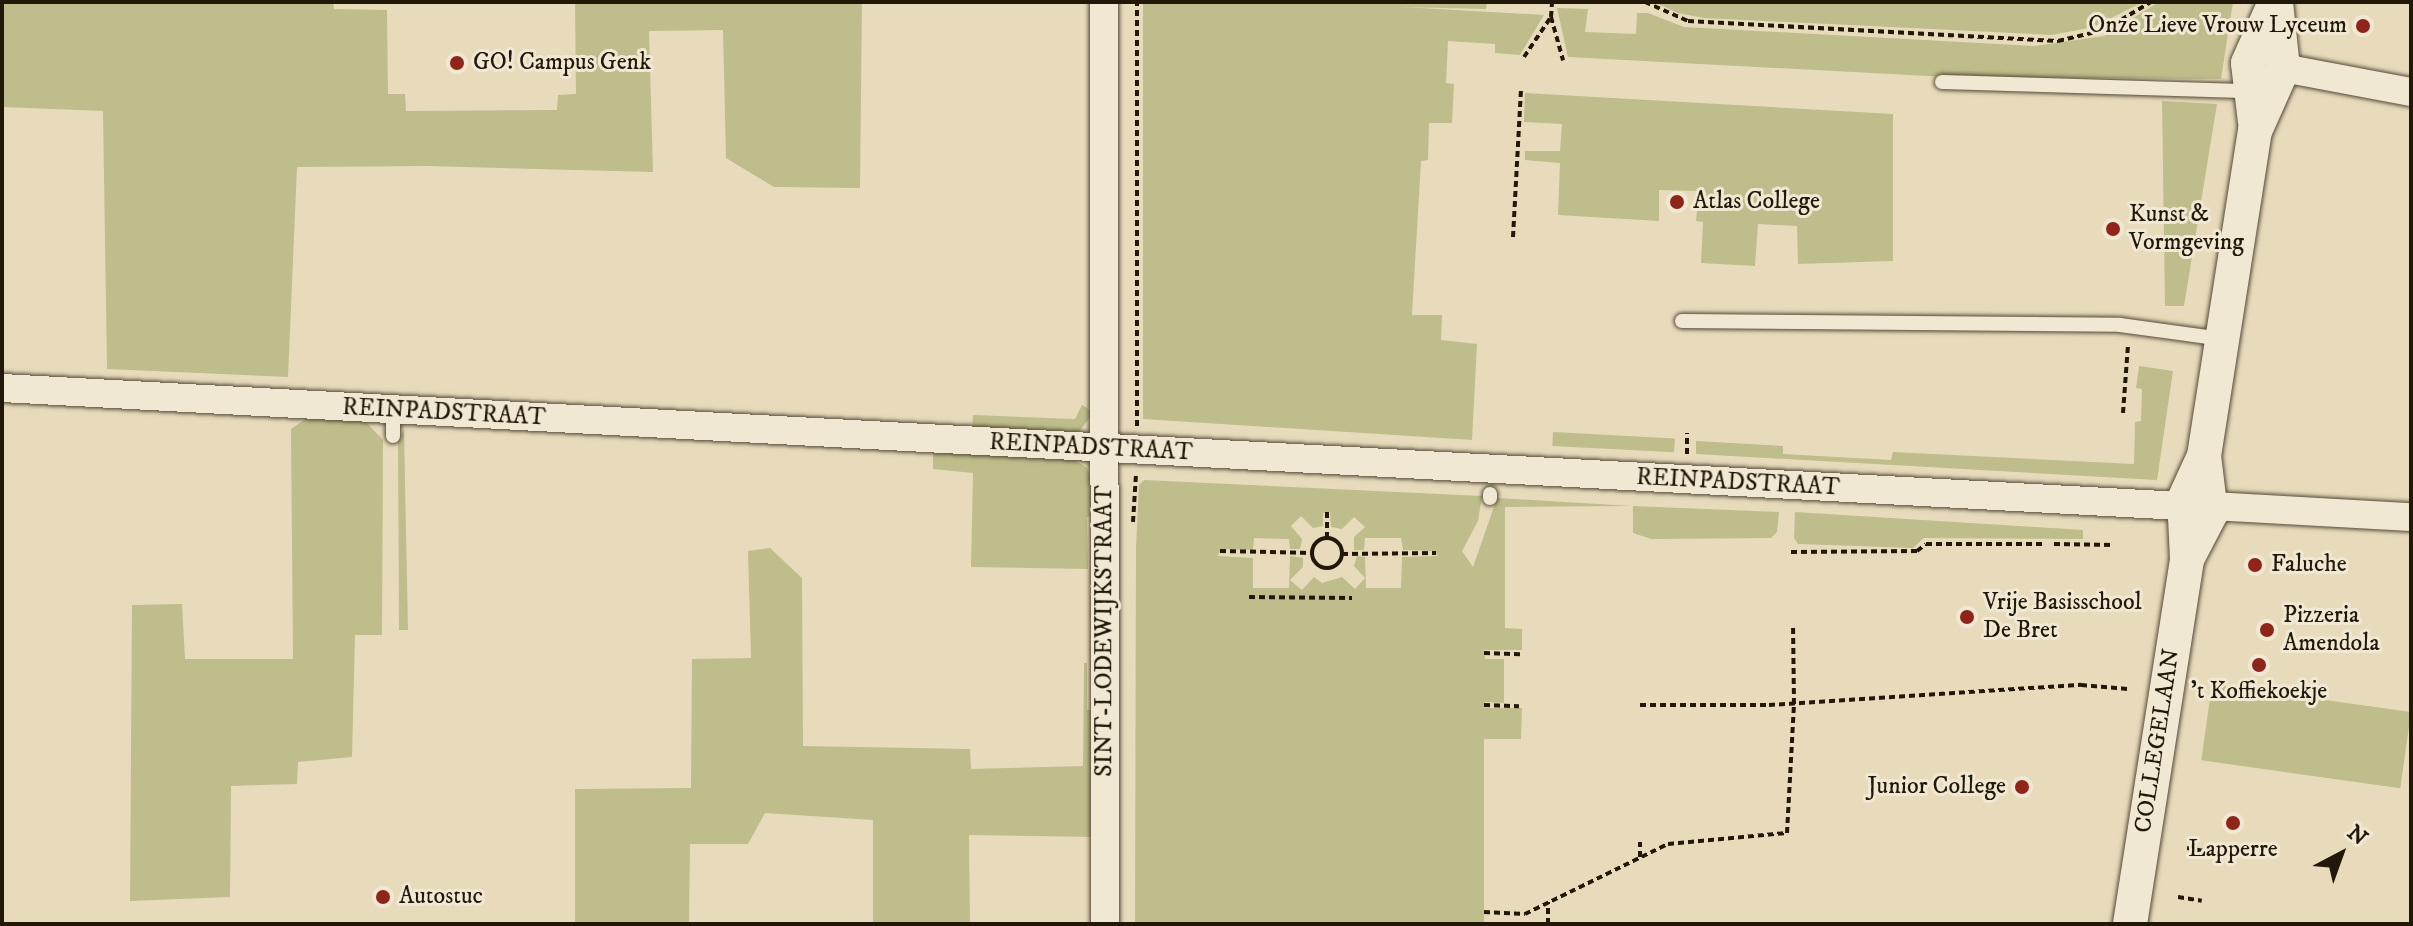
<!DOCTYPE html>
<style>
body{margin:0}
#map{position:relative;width:2413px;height:926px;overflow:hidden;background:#e8dbbc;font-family:"IM FELL DW Pica",serif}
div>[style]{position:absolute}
.green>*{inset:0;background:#bebd8b;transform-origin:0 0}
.path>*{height:4px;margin-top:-2px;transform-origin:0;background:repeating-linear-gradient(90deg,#221809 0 6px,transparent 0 10px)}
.path>.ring{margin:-2px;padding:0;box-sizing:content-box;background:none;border:4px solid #221809;border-radius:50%}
.roads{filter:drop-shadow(0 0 2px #544936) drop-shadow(0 0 2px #544936)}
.service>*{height:14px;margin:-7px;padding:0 7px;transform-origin:7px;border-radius:7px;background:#f0e8d3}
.minor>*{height:28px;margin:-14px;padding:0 14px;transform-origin:14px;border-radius:14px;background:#f0e8d3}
.tertiary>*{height:34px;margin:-17px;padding:0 17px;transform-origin:17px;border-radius:17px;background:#f0e8d3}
.dots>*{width:22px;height:22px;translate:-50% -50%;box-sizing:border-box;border:4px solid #f0e8d3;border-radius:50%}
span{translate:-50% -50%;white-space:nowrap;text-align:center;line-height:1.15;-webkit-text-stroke:6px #f0e8d3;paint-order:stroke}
.poi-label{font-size:24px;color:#221809}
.right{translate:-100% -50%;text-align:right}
.left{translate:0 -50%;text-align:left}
.street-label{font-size:24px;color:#221809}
.frame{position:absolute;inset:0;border:4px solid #221809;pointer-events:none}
.north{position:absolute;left:2301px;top:814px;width:80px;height:80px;-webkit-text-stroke:6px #f0e8d3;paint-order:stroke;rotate:41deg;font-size:22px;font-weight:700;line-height:32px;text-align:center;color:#221809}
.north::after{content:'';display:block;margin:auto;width:28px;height:36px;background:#221809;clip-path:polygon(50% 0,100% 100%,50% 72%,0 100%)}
</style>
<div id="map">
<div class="green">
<div style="clip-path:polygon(2px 2px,333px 2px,334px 9px,387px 10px,388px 94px,405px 94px,406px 111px,557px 110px,558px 95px,576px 94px,575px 2px,862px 2px,860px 188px,774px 187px,726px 158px,723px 30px,649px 31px,653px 172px,428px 166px,297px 167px,288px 377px,107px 369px,103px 111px,2px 107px)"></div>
<div style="clip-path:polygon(1143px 2px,1487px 2px,1486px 9px,1402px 7px,1544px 15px,1520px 55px,1495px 53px,1495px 44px,1448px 41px,1446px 83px,1454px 84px,1452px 123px,1429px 123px,1428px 160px,1421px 161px,1412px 315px,1442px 315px,1441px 340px,1477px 344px,1472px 440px,1143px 419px)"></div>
<div style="clip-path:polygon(1654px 2px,2143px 2px,2093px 27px,2052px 35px,1704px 18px,1678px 13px)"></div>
<div style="clip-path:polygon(2159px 2px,2233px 2px,2221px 79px,1947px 77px,1568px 57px,1557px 8px,1588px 9px,1585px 32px,1636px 34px,1637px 13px,1648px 13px,1684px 27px,2035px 46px,2104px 36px)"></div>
<div style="clip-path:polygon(1525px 93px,1893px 114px,1893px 261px,1798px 264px,1797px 226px,1758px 224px,1755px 266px,1701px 263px,1703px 222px,1696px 221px,1699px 191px,1659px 190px,1659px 221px,1558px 215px,1560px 163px,1525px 160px,1525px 151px,1560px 151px,1562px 124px,1524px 122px)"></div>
<div style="clip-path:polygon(2162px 101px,2217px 104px,2184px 306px,2165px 306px)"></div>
<div style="clip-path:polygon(2139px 366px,2173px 371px,2157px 480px,1696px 454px,1696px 441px,1783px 446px,1783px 454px,1891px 460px,1893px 452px,2134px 464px,2135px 422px,2141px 421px,2142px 389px,2136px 388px)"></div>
<div style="clip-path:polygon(1082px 405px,1094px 412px,1078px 433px,972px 431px,973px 415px,1075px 419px)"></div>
<div style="clip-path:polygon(311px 415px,365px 421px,383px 440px,382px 635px,355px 635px,352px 757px,298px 762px,297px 784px,231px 786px,230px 897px,130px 901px,132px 605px,182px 604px,185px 659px,293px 659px,291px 429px)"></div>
<div style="clip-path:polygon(404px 430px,408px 630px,399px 630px,398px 440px)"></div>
<div style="left:1553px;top:432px;width:122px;height:14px;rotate:3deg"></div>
<div style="clip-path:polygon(933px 450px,1071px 458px,1086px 467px,1095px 485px,1097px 516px,1087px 517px,1088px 569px,971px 567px,973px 473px,933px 469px)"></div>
<div style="clip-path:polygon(evenodd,1144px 480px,1482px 496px,1478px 521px,1462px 551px,1473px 567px,1497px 498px,1631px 506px,1505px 507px,1505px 628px,1522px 629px,1522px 650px,1484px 650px,1485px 659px,1504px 659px,1504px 703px,1485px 702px,1484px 708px,1522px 708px,1521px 739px,1484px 739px,1484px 924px,1135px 924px,1136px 548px,1139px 485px,1144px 480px,1330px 512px,1331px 527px,1342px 529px,1354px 517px,1365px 527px,1354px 537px,1354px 550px,1364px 550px,1365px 538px,1401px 538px,1403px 550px,1433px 551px,1438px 556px,1402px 557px,1401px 588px,1366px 588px,1365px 557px,1357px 556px,1354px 566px,1365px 578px,1355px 589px,1342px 577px,1322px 583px,1314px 577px,1302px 590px,1290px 580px,1303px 567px,1303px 558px,1290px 556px,1289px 588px,1253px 588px,1253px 558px,1217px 556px,1222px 549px,1253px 550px,1254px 538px,1289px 539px,1290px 549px,1300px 549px,1302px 539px,1291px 526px,1301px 516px,1313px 528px,1323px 526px,1323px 513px,1330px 512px)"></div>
<div style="clip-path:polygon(1633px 506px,1779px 512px,1777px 532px,1771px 538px,1651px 539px,1633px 533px)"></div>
<div style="clip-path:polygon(1795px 512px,2083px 530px,2083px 539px,1924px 538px,1913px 548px,1798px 544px,1794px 538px)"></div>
<div style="clip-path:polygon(770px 548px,802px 578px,803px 746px,970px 749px,971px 769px,1083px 766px,1084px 663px,1087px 663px,1087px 710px,1097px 710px,1096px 837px,969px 835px,970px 924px,873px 924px,873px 820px,765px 813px,748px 844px,690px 844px,689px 924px,575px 924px,575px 789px,691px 788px,692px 659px,751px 658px,748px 551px)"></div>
<div style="left:2212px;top:684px;width:201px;height:77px;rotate:8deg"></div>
</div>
<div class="path">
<div style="left:1645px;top:2px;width:47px;rotate:23.8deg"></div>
<div style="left:1688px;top:21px;width:371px;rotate:3.1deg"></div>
<div style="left:2058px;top:41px;width:47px;rotate:-13.4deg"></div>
<div style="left:2104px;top:30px;width:55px;rotate:-30.8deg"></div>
<div style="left:1551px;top:17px;width:45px;rotate:74.4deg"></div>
<div style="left:1524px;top:57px;width:48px;rotate:-56deg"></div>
<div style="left:1551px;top:17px;width:15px;rotate:-86deg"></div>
<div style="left:1513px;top:237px;width:147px;rotate:-86.9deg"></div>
<div style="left:2123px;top:413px;width:68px;rotate:-85.8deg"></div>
<div style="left:1137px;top:426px;width:424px;rotate:-90deg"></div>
<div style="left:1687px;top:454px;width:21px;rotate:-90deg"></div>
<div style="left:1327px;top:512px;width:26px;rotate:90deg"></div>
<div style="left:1133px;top:522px;width:48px;rotate:-86.4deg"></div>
<div class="ring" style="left:1312px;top:538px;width:26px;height:26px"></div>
<div style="left:2054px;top:544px;width:60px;rotate:1deg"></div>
<div style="left:1220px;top:551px;width:92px;rotate:1.2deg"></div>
<div style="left:1791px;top:552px;width:126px;rotate:-0.5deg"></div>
<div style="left:1917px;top:551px;width:11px;rotate:-38deg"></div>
<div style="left:1926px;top:544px;width:118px"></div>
<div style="left:1342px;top:554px;width:94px;rotate:-0.6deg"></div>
<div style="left:1249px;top:597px;width:103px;rotate:0.6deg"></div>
<div style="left:1484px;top:653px;width:36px;rotate:2deg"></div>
<div style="left:1484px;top:705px;width:35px;rotate:2deg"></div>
<div style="left:1640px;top:705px;width:129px"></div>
<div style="left:1769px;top:705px;width:313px;rotate:-3.7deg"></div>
<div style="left:2081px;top:685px;width:47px;rotate:4.9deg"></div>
<div style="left:2187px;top:848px;width:40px;rotate:10deg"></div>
<div style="left:1640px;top:857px;width:15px;rotate:-90deg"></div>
<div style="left:2178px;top:897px;width:24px;rotate:9deg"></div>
<div style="left:1484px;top:912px;width:41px;rotate:2.8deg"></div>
<div style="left:1525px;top:914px;width:159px;rotate:-26.1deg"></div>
<div style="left:1668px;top:844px;width:120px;rotate:-5.3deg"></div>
<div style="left:1787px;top:833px;width:129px;rotate:-86.9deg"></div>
<div style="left:1794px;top:704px;width:78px;rotate:-90.7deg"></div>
<div style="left:1548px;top:924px;width:22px;rotate:-90deg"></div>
</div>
<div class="roads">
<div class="service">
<div style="left:1942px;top:82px;width:310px;rotate:1.7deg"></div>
<div style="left:1682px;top:321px;width:438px;rotate:0.5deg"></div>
<div style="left:2120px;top:325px;width:103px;rotate:7.8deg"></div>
<div style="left:393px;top:410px;width:26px;rotate:90deg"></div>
<div style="left:1490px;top:494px;width:4px;rotate:90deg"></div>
</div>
<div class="minor">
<div style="left:1104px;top:2px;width:922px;rotate:89.94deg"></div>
<div style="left:2283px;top:68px;width:130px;rotate:10.6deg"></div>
<div style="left:2px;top:388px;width:2182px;rotate:3.1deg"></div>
<div style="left:2212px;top:506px;width:199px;rotate:3.2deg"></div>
</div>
<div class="tertiary">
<div style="left:2255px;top:122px;width:59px;rotate:-96.8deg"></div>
<div style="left:2248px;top:63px;width:59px;rotate:-66deg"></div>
<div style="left:2187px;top:559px;width:52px;rotate:-62.4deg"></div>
<div style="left:2211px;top:513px;width:57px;rotate:-97deg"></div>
<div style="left:2204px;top:456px;width:329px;rotate:-81.1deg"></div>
<div style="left:2255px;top:131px;width:69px;rotate:-66deg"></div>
<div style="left:2283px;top:68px;width:66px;rotate:-96.1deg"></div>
<div style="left:2130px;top:924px;width:369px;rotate:-81.1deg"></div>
<div style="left:2187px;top:559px;width:42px;rotate:-92.7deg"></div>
<div style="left:2185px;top:517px;width:12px;rotate:-110deg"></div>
<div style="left:2181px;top:506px;width:55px;rotate:-65.3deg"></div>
</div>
</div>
<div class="dots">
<div style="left:2363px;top:26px;background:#8f2418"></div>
<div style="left:457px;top:63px;background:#8f2418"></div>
<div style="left:1677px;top:202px;background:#8f2418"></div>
<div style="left:2113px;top:229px;background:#8f2418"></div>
<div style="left:2255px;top:565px;background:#8f2418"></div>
<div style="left:1967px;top:617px;background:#8f2418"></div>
<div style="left:2267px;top:630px;background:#8f2418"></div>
<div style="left:2259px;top:665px;background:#8f2418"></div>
<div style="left:2022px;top:787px;background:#8f2418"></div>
<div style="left:2233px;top:823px;background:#8f2418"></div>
<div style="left:383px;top:897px;background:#8f2418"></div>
</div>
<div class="poi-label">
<span class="right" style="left:2347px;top:26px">Onze Lieve Vrouw Lyceum</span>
<span class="left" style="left:473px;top:63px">GO! Campus Genk</span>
<span class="left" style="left:1693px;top:202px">Atlas College</span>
<span class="left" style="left:2129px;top:229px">Kunst &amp;<br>Vormgeving</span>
<span class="left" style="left:2271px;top:565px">Faluche</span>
<span class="left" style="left:1983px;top:617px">Vrije Basisschool<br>De Bret</span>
<span class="left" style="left:2283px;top:630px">Pizzeria<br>Amendola</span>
<span style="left:2259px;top:692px">'t Koffiekoekje</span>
<span class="right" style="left:2006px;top:787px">Junior College</span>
<span style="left:2233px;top:850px">Lapperre</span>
<span class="left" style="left:399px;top:897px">Autostuc</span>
</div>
<div class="street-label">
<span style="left:444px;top:413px;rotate:3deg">REINPADSTRAAT</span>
<span style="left:1091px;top:448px;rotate:3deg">REINPADSTRAAT</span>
<span style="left:1738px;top:483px;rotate:3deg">REINPADSTRAAT</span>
<span style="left:1105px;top:631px;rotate:-90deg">SINT-LODEWIJKSTRAAT</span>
<span style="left:2158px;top:741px;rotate:-81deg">COLLEGELAAN</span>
</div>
<div class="frame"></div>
<div class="north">N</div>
</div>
